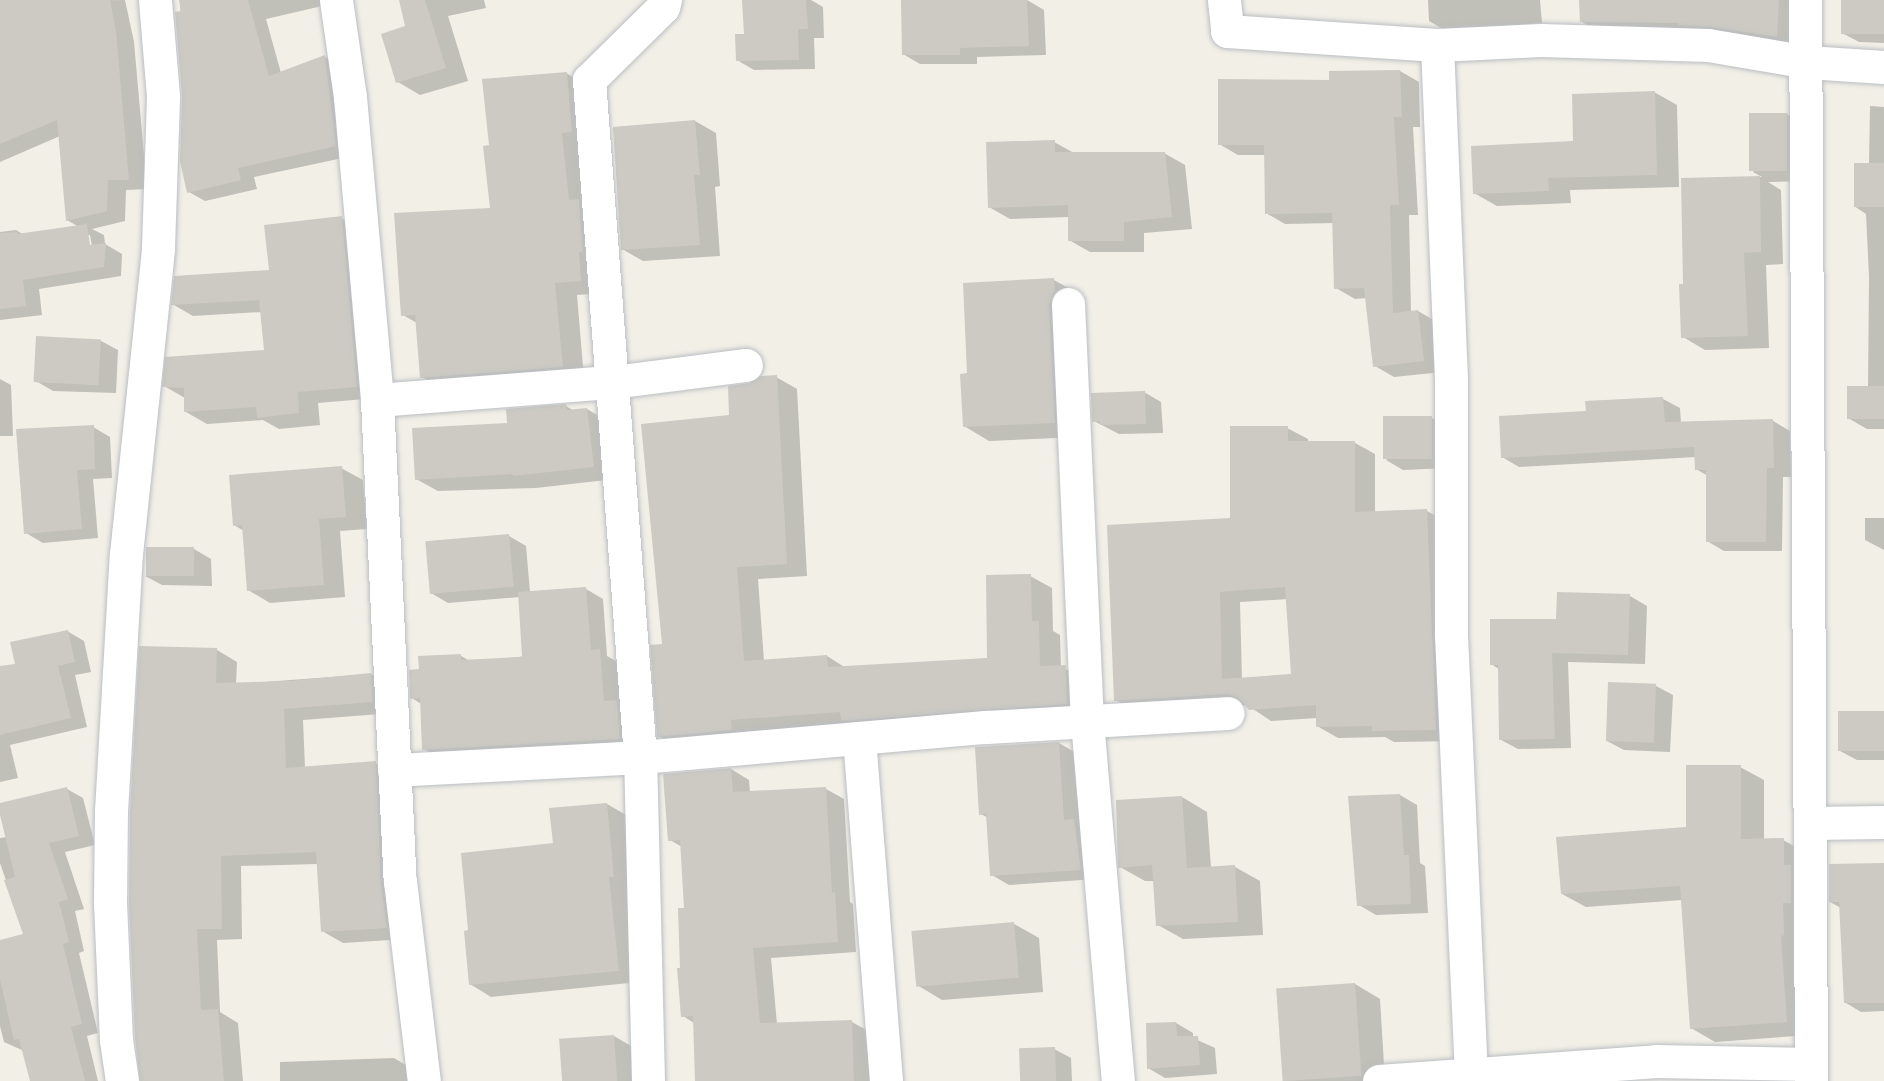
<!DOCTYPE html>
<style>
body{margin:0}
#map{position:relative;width:1884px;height:1081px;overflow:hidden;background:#f1efe6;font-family:Montserrat,sans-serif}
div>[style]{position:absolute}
.shadow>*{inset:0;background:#0003}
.building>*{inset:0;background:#cccac3;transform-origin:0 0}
.roads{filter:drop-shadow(0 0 2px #babec3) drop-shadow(0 0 2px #babec3)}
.street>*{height:33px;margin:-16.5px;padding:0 16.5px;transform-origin:16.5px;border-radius:16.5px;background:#fff}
span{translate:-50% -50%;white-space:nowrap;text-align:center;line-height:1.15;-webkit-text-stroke:5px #fff;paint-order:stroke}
</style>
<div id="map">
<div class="shadow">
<div style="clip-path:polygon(evenodd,125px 0,134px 42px,147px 189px,126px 190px,125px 221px,92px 229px,104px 235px,105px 244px,122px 254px,121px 276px,39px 289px,42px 315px,0 320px,0 232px,16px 230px,24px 235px,79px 227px,67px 220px,60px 136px,0 162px,0 1px,125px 0,87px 235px,90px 235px,93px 252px,90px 252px,87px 235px)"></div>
<div style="clip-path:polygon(180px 0,337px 0,335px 3px,266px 19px,281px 73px,325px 57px,341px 66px,352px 156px,254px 177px,257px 189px,205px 201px,189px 192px)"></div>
<div style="clip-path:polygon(400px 0,484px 0,486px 8px,448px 16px,468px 81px,420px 95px,398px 82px,406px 27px)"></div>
<div style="clip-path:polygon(743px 0,811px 0,823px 7px,824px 38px,814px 38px,815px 69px,754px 70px,737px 60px,745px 35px)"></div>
<div style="clip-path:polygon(903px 0,1027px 0,1044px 10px,1046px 55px,977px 57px,977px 64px,920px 64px,903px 54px)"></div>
<div style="clip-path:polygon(1428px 0,1540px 0,1542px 23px,1446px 31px,1429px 21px)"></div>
<div style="clip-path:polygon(1581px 0,1800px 0,1797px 48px,1603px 34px,1582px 22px)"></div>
<div style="clip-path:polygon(1843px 0,1884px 0,1884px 43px,1859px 42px,1842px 33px)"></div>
<div style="clip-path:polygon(1400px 71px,1419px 82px,1420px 127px,1413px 127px,1418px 215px,1409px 215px,1411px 312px,1418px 311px,1437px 322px,1442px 372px,1394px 377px,1375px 366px,1367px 298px,1355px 299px,1336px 288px,1334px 223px,1285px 224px,1266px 213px,1265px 155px,1238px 155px,1219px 144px,1330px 82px)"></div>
<div style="clip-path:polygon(566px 73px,588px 86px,602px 293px,577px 295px,584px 379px,444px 390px,422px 377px,417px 323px,403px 315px,491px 209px,490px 147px)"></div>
<div style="clip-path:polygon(1654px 92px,1677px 105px,1679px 187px,1570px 190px,1571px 203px,1497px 206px,1474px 193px,1575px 142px)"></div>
<div style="clip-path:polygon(1870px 106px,1884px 107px,1884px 429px,1867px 429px,1848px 418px,1868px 388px,1869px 277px,1866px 214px,1854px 206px,1869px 164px)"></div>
<div style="clip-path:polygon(1787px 114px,1803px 124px,1804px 181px,1768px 182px,1781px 190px,1783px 264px,1766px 265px,1769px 348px,1705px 350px,1683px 337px,1685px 285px,1683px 179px,1762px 177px,1753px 172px)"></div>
<div style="clip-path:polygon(695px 121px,716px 133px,720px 186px,715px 187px,720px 256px,643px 261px,622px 249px)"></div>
<div style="clip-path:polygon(1054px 142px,1074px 153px,1164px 153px,1185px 165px,1192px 229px,1144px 233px,1144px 252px,1090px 252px,1069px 240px,1069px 217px,1010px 219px,989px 207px)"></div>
<div style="clip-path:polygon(341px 218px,362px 230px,377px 398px,318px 403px,320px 425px,279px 429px,263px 420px,207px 424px,186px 412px,185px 398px,164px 386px,266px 351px,262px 312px,193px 316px,172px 304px,271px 272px)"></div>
<div style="clip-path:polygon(1054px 280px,1079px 294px,1079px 437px,989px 441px,964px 426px,969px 375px)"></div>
<div style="clip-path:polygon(101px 341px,118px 350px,116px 393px,53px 391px,36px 381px)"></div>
<div style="clip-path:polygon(776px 377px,797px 389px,807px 576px,758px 579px,764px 661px,827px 656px,846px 668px,989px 659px,1030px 576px,1052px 588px,1053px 631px,1060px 635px,1061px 667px,1086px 679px,1088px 715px,680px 748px,659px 736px,663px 645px,731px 416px)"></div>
<div style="clip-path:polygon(0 379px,11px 385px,13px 436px,0 436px)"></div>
<div style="clip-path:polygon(1144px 392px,1161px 402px,1163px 433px,1119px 434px,1094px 421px)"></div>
<div style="clip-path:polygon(1663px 399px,1680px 408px,1681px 423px,1773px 421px,1790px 431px,1791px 477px,1783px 477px,1782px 551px,1724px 551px,1707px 541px,1708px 476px,1696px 469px,1696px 457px,1519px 467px,1502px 457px,1587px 412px)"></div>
<div style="clip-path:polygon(566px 406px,574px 411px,587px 409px,609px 422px,615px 479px,536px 488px,438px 491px,416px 479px,509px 424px)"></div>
<div style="clip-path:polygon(1432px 418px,1449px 428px,1449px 468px,1403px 470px,1386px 460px)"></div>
<div style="clip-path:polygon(93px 427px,110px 437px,112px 478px,93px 479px,98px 538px,43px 543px,26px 533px)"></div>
<div style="clip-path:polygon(evenodd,1287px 428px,1308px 439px,1308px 443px,1355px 443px,1375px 454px,1375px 513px,1427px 511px,1447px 522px,1456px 741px,1394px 742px,1385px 737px,1338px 738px,1317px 726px,1317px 718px,1271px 721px,1247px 705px,1136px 712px,1116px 700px,1287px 428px,1288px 599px,1293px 676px,1242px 680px,1240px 602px,1288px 599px)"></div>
<div style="clip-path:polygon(341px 468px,363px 480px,367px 529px,340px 531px,345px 597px,270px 603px,248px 590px,244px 531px,234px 525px)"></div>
<div style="clip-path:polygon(1865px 518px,1884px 518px,1884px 550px,1865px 540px)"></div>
<div style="clip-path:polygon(509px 536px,526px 546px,530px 592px,586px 589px,603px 599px,607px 656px,616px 661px,636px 748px,441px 759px,424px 749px,421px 704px,412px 698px,420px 670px,461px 656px,470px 661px,524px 657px,520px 597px,448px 603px,431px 593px)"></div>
<div style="clip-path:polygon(194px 549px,211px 559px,212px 586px,162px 585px,145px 576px)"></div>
<div style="clip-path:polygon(1630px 596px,1647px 606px,1645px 664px,1568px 662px,1571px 748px,1518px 749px,1501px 740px,1499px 669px,1491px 664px,1557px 621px)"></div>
<div style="clip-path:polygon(67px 631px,84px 641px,91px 672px,75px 675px,87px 727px,10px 745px,18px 778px,0 782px,0 684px)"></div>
<div style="clip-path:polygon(141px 648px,217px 650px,237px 662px,236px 684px,371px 674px,391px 686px,393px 713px,303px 720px,305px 768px,375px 763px,395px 775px,406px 939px,343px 943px,322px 931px,318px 864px,241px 866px,242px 939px,217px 940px,220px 1012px,238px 1023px,243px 1081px,142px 1081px)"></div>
<div style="clip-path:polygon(1656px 686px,1673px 695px,1670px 752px,1624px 750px,1607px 741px)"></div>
<div style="clip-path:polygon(1884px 713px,1884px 760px,1857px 760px,1840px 751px)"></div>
<div style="clip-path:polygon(1059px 743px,1076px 753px,1097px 879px,1009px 885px,992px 875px,988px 818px,981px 814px)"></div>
<div style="clip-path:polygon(1740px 767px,1764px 780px,1764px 840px,1783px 840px,1807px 853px,1810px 1035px,1715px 1042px,1691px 1028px,1682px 900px,1586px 907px,1562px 894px,1688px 828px)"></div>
<div style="clip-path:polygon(731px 769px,749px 780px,750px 793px,826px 789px,844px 799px,850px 902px,853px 904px,856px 952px,771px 958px,777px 1024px,852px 1022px,870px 1032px,871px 1081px,711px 1081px,694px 1023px,683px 1016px,682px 969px,685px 909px,682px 847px,670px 840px)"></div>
<div style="clip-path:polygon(67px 789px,83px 798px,95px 845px,65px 852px,84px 909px,75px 911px,84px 951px,79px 953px,98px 1033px,87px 1036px,98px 1081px,31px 1081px,24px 1051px,4px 1042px,0 1026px,0 941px,25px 936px,0 863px,0 838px,7px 837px,0 804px)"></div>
<div style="clip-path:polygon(1400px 795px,1417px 805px,1420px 863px,1425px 866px,1428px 913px,1376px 915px,1359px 905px)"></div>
<div style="clip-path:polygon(1182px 797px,1207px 812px,1211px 868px,1235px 867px,1260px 881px,1263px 935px,1183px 939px,1158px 925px,1155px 881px,1145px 881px,1120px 867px)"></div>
<div style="clip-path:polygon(607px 804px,628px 816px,639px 982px,491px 997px,470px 984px,470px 932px,554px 845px)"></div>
<div style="clip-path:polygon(1884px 864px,1884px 1011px,1861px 1012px,1846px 1003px,1841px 908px,1830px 902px)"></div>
<div style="clip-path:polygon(1014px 924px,1039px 938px,1043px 992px,942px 1000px,917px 985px)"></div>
<div style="clip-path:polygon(1355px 984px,1380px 999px,1385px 1081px,1285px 1081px,1278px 990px)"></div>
<div style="clip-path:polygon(1176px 1023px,1193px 1033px,1193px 1038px,1215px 1048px,1217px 1074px,1165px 1078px,1148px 1068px)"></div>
<div style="clip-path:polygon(614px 1036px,631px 1046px,633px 1081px,563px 1081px)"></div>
<div style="clip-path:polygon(1054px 1049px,1071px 1058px,1072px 1081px,1021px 1081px)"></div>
<div style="clip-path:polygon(394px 1058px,416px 1071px,416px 1081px,280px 1081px,280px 1062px)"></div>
</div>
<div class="building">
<div style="clip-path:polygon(0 0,110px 0,116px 31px,129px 180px,108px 180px,107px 211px,66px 221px,57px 120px,0 144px)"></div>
<div style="clip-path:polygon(179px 0,248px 0,269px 76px,325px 55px,336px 146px,238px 168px,241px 180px,187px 193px,180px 161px,182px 95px,175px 12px,181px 11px)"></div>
<div style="clip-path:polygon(399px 0,425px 0,446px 68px,396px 83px,381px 34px,405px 26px)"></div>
<div style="clip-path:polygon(742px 0,806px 0,808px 29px,798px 29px,799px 60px,736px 61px,735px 34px,744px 34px)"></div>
<div style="clip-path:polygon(901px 0,1027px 0,1029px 46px,960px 48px,960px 55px,902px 55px)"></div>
<div style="clip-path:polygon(1579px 0,1779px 0,1777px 37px,1711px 27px,1678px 25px,1678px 23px,1580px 22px)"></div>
<div style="left:1841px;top:0;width:43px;height:34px"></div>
<div style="clip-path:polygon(1400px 70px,1402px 117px,1394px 117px,1399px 205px,1390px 205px,1393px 313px,1418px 310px,1424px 361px,1373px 367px,1364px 288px,1334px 289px,1332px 213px,1265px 214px,1264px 145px,1218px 145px,1218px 79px,1329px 80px,1329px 71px)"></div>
<div style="clip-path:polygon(567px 72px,572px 132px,562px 133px,569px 200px,579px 199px,583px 252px,579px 252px,581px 281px,555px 283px,563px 367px,420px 378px,415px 315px,401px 316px,394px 213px,490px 208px,483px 146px,489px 145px,482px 79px)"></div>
<div style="clip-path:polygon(1655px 91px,1657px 175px,1548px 178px,1549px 191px,1473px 194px,1471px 146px,1573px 141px,1572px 94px)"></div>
<div style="left:1787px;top:113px;width:58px;height:38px;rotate:90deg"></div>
<div style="clip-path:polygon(695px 120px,700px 175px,694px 175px,700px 245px,621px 250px,613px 127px)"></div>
<div style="clip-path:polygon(1055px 140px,1055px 152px,1165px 152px,1172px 217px,1124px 222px,1124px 241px,1068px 241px,1068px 205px,988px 208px,986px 142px)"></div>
<div style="left:1854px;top:163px;width:30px;height:44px"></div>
<div style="clip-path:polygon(1760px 176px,1761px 252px,1744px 253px,1748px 336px,1681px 338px,1679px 284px,1683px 284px,1681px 178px)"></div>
<div style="clip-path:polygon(342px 216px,357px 387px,298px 392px,299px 413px,257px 418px,256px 407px,184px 412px,184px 388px,162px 387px,165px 357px,264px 350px,259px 300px,171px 305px,174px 276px,269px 270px,264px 225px)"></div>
<div style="clip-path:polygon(87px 224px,90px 245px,106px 243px,104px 267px,23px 280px,26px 306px,0 309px,0 233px,17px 232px,17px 234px)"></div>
<div style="clip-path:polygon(1054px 278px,1055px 291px,1049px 305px,1055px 423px,963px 427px,960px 374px,967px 373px,963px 283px)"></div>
<div style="left:36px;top:336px;width:65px;height:46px;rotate:3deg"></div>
<div style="clip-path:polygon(777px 375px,787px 564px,737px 567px,744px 661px,827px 655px,828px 667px,987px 658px,986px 575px,1031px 574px,1032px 621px,1039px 621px,1040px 666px,1066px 665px,1067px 704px,841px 721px,840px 712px,731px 720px,732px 730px,657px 737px,650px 645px,662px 644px,641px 424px,729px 415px,728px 386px,749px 383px,760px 376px)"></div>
<div style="left:1847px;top:386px;width:37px;height:33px"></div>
<div style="clip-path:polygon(1145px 391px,1146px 424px,1100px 425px,1100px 421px,1092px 422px,1091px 393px)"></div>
<div style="clip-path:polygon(1663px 397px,1665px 422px,1773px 419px,1774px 468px,1767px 468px,1766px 542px,1706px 542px,1706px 470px,1695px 470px,1694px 447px,1501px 458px,1499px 416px,1586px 411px,1585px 401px)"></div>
<div style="clip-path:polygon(566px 404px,567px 410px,587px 408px,594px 467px,513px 476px,513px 474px,415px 480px,412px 428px,507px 423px,506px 409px)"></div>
<div style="left:1432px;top:416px;width:43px;height:49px;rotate:90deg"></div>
<div style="clip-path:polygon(94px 425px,95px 469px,77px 470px,82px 529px,24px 534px,16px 429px)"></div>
<div style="clip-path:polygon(evenodd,1230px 426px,1288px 426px,1288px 441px,1355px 441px,1355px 512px,1427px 509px,1436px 730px,1372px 731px,1372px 726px,1316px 727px,1316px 705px,1249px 710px,1237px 697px,1228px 694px,1114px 701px,1107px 525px,1230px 518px,1230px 426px,1285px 587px,1291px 674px,1222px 679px,1220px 592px,1285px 587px)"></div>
<div style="clip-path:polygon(342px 466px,346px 517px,319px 519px,324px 585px,247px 591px,242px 525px,233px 526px,229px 475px)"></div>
<div style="left:509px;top:534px;width:53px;height:84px;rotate:85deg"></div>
<div style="left:146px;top:547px;width:48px;height:29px"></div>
<div style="clip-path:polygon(586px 587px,591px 650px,600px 649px,604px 701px,617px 700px,620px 739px,422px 750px,420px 698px,410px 699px,409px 670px,419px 669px,418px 656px,461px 654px,461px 660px,519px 657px,522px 656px,518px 592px)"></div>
<div style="clip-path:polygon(1557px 592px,1630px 594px,1628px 655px,1552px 653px,1555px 739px,1499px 740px,1498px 665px,1490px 665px,1490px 619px,1556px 619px)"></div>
<div style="clip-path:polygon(68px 630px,75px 662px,58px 666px,71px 718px,0 735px,0 666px,15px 664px,10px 642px)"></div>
<div style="clip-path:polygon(139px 646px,217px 648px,216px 683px,290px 681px,371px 673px,373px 702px,284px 709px,286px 768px,376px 761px,381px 882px,387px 928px,321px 932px,316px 852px,221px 856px,222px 929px,197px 929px,201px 1010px,218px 1009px,224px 1081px,140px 1081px,135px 1038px,129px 904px,130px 812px)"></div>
<div style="left:1608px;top:682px;width:48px;height:59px;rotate:2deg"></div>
<div style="left:1884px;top:711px;width:40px;height:46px;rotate:90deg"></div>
<div style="clip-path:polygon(1059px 742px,1064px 820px,1074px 819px,1081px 870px,990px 876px,986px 814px,979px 815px,975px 747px)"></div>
<div style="clip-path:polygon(1686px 765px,1741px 765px,1741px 839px,1784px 838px,1784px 865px,1791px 865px,1791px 903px,1783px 903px,1784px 935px,1781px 936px,1787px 1022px,1690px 1029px,1680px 886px,1561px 894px,1556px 837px,1686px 827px)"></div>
<div style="clip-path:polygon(731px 768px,733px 792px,826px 787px,832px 893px,835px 892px,838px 942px,753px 948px,760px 1023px,852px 1020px,854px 1081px,695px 1081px,693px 1016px,681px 1017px,677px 968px,680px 968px,678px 908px,684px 908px,680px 840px,668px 841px,663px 774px)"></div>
<div style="clip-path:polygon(67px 787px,79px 836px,49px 843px,68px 899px,59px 902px,69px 942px,63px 944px,82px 1024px,71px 1027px,85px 1081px,30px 1081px,19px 1039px,14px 1040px,0 980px,0 940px,23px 934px,4px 880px,15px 877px,0 815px,0 803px)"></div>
<div style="clip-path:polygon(1400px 794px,1404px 855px,1409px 855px,1411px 904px,1357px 906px,1348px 796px)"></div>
<div style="clip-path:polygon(1182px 796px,1187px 868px,1235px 865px,1238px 922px,1156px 926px,1152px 865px,1118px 868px,1116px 800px)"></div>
<div style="clip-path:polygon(607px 803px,614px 877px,609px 877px,619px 971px,469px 985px,464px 931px,468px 930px,461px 853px,553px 843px,549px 808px)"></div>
<div style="clip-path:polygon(1884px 863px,1884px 1003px,1844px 1003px,1839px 902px,1829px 902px,1829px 864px)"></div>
<div style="left:1014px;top:922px;width:56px;height:103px;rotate:85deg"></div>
<div style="left:1355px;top:983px;width:93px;height:79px;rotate:86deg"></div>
<div style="clip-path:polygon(1176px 1022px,1177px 1036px,1198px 1036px,1200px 1065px,1147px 1069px,1146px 1023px)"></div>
<div style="left:614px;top:1035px;width:46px;height:55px;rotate:86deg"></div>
<div style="left:1055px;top:1047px;width:34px;height:36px;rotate:88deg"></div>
</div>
<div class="roads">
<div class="street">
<div style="left:336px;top:0;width:98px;rotate:81.8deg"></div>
<div style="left:350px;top:97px;width:304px;rotate:84.9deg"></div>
<div style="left:377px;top:400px;width:482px;rotate:87.3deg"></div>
<div style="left:400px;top:881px;width:201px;rotate:83.2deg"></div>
<div style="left:1224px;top:0;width:31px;rotate:84deg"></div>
<div style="left:1227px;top:31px;width:210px;rotate:3.8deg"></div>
<div style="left:1437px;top:45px;width:104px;rotate:-2.8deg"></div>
<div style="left:1541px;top:40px;width:167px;rotate:1.7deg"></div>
<div style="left:1708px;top:45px;width:100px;rotate:9.7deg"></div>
<div style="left:1807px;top:62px;width:77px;rotate:3.7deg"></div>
<div style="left:1805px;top:0;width:1081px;rotate:89.68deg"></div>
<div style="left:1437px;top:45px;width:335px;rotate:87.6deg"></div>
<div style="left:1451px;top:380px;width:255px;rotate:90deg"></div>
<div style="left:1451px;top:635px;width:446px;rotate:87.4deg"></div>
<div style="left:1068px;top:304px;width:417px;rotate:87.4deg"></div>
<div style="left:1087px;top:721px;width:361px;rotate:85.1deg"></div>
<div style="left:377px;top:400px;width:237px;rotate:-4.4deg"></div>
<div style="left:613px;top:382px;width:134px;rotate:-7.3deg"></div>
<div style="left:859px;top:738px;width:344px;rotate:85.5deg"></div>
<div style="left:394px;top:770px;width:246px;rotate:-3deg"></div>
<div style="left:640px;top:757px;width:347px;rotate:-5deg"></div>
<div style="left:986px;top:727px;width:242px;rotate:-3.3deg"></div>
<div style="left:1810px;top:823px;width:74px;rotate:-0.8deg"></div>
<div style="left:122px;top:1081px;width:41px;rotate:-98.3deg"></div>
<div style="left:116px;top:1040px;width:136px;rotate:-92.5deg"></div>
<div style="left:110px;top:904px;width:93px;rotate:-89.4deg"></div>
<div style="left:111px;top:811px;width:257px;rotate:-86.7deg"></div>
<div style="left:126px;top:554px;width:308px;rotate:-84deg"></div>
<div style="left:158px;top:248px;width:152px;rotate:-88.1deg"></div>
<div style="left:163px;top:96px;width:96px;rotate:-94.8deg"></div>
<div style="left:648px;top:1081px;width:324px;rotate:-91.4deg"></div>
<div style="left:640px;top:757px;width:679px;rotate:-94.31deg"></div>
<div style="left:589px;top:80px;width:104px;rotate:-44.6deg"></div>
<div style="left:663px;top:7px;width:7px;rotate:-74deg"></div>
<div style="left:1379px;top:1081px;width:278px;rotate:-4.1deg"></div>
<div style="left:1656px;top:1061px;width:155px;rotate:1.1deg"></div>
</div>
</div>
</div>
